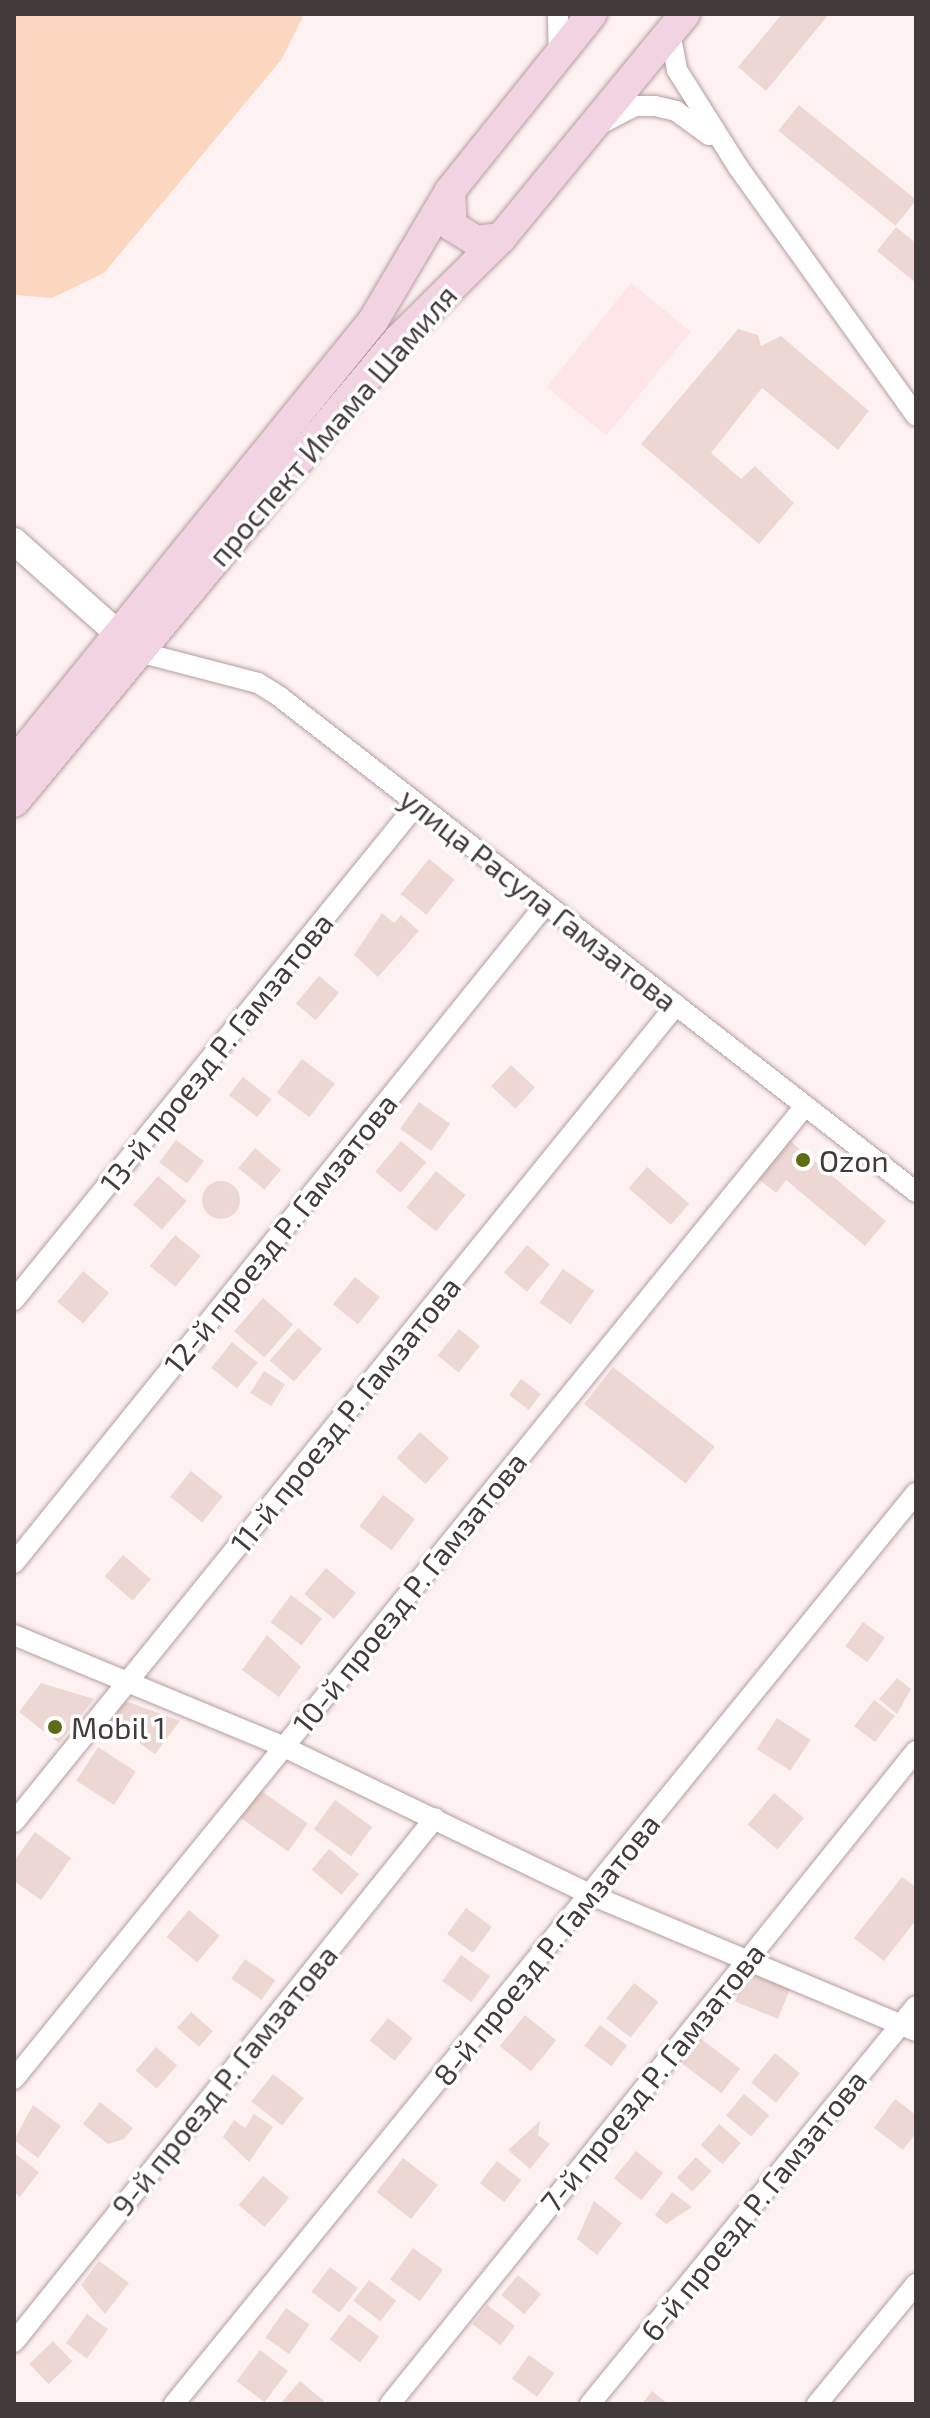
<!DOCTYPE html>
<meta charset="utf-8">
<style>
body{margin:0}
#map{position:relative;width:930px;height:2418px;overflow:hidden;background:#fef1f1;font-family:"Exo 2",sans-serif}
div>[style]{position:absolute}
.built>*{inset:0;background:#fee5e7;transform-origin:0 0}
.green>*{inset:0;background:#fbd7c0}
.building>*{inset:0;background:#edd7d2;transform-origin:0 0}
.round{border-radius:50%}
.roads{filter:drop-shadow(0 0 2px #b39ea0) drop-shadow(0 0 2px #b39ea0)}
.minor>*{height:20px;margin:-10px;padding:0 10px;transform-origin:10px;border-radius:10px;background:#fff}
.tertiary>*{height:26px;margin:-13px;padding:0 13px;transform-origin:13px;border-radius:13px;background:#fff}
.secondary>*{height:30px;margin:-15px;padding:0 15px;transform-origin:15px;border-radius:15px;background:#f1d3e1}
.dots>*{width:22px;height:22px;translate:-50% -50%;box-sizing:border-box;border:4px solid #fff;border-radius:50%}
span{translate:-50% -50%;white-space:nowrap;text-align:center;line-height:1.15;-webkit-text-stroke:7px #fff;paint-order:stroke}
.street-label{font-size:30px;color:#433b3b}
.poi-label{font-size:30px;color:#433b3b}
.left{translate:0 -50%;text-align:left}
.frame{position:absolute;inset:0;border:16px solid #433b3b;pointer-events:none}
</style>
<div id="map">
<div class="built">
<div style="left:631px;top:283px;width:77px;height:134px;rotate:39deg"></div>
</div>
<div class="green">
<div style="clip-path:polygon(14px 14px,302px 14px,302px 19px,281px 60px,104px 273px,52px 298px,14px 295px)"></div>
</div>
<div class="building">
<div style="clip-path:polygon(782px 14px,829px 14px,766px 91px,738px 67px)"></div>
<div style="left:799px;top:105px;width:151px;height:33px;rotate:39deg"></div>
<div style="clip-path:polygon(896px 227px,916px 243px,916px 283px,877px 251px)"></div>
<div style="clip-path:polygon(738px 329px,758px 335px,761px 346px,781px 336px,869px 411px,838px 450px,762px 388px,711px 453px,741px 479px,755px 466px,794px 503px,759px 544px,641px 444px)"></div>
<div style="left:429px;top:859px;width:33px;height:45px;rotate:39deg"></div>
<div style="clip-path:polygon(382px 913px,394px 923px,401px 915px,419px 931px,378px 977px,354px 955px)"></div>
<div style="left:319px;top:976px;width:26px;height:36px;rotate:40deg"></div>
<div style="left:302px;top:1059px;width:41px;height:42px;rotate:37deg"></div>
<div style="left:511px;top:1065px;width:33px;height:29px;rotate:43deg"></div>
<div style="left:243px;top:1077px;width:36px;height:23px;rotate:38deg"></div>
<div style="left:419px;top:1102px;width:38px;height:33px;rotate:35deg"></div>
<div style="clip-path:polygon(788px 1139px,886px 1221px,865px 1246px,786px 1180px,776px 1193px,756px 1177px)"></div>
<div style="left:176px;top:1140px;width:35px;height:28px;rotate:37deg"></div>
<div style="left:401px;top:1141px;width:33px;height:40px;rotate:40deg"></div>
<div style="left:255px;top:1148px;width:34px;height:26px;rotate:40deg"></div>
<div style="left:647px;top:1167px;width:56px;height:28px;rotate:41deg"></div>
<div style="left:436px;top:1171px;width:38px;height:47px;rotate:39deg"></div>
<div style="left:158px;top:1176px;width:38px;height:38px;rotate:41deg"></div>
<div class="round" style="left:202px;top:1181px;width:38px;height:38px"></div>
<div style="left:175px;top:1235px;width:33px;height:40px;rotate:39deg"></div>
<div style="left:527px;top:1245px;width:30px;height:36px;rotate:40deg"></div>
<div style="left:563px;top:1269px;width:38px;height:41px;rotate:35deg"></div>
<div style="left:83px;top:1271px;width:34px;height:40px;rotate:40deg"></div>
<div style="left:355px;top:1277px;width:32px;height:35px;rotate:39deg"></div>
<div style="left:263px;top:1298px;width:40px;height:44px;rotate:41deg"></div>
<div style="left:298px;top:1328px;width:32px;height:43px;rotate:41deg"></div>
<div style="left:459px;top:1329px;width:27px;height:34px;rotate:39deg"></div>
<div style="left:232px;top:1342px;width:33px;height:33px;rotate:39deg"></div>
<div style="left:613px;top:1367px;width:129px;height:47px;rotate:38deg"></div>
<div style="left:264px;top:1371px;width:25px;height:26px;rotate:32deg"></div>
<div style="left:521px;top:1379px;width:25px;height:20px;rotate:37deg"></div>
<div style="left:420px;top:1432px;width:39px;height:35px;rotate:42deg"></div>
<div style="left:191px;top:1471px;width:41px;height:33px;rotate:39deg"></div>
<div style="left:383px;top:1495px;width:40px;height:39px;rotate:37deg"></div>
<div style="left:123px;top:1555px;width:37px;height:28px;rotate:41deg"></div>
<div style="left:326px;top:1568px;width:39px;height:34px;rotate:40deg"></div>
<div style="left:291px;top:1595px;width:39px;height:34px;rotate:37deg"></div>
<div style="left:863px;top:1622px;width:27px;height:30px;rotate:36deg"></div>
<div style="clip-path:polygon(267px 1635px,301px 1667px,279px 1697px,242px 1670px)"></div>
<div style="clip-path:polygon(897px 1678px,911px 1689px,897px 1714px,879px 1699px)"></div>
<div style="clip-path:polygon(41px 1683px,94px 1699px,59px 1743px,19px 1712px)"></div>
<div style="clip-path:polygon(120px 1699px,180px 1721px,155px 1754px,106px 1720px)"></div>
<div style="left:874px;top:1700px;width:26px;height:33px;rotate:37deg"></div>
<div style="left:777px;top:1718px;width:40px;height:37px;rotate:33deg"></div>
<div style="left:98px;top:1747px;width:45px;height:40px;rotate:33deg"></div>
<div style="left:257px;top:1788px;width:62px;height:34px;rotate:35deg"></div>
<div style="left:774px;top:1793px;width:39px;height:41px;rotate:40deg"></div>
<div style="left:335px;top:1800px;width:46px;height:36px;rotate:36deg"></div>
<div style="clip-path:polygon(35px 1832px,71px 1858px,41px 1900px,14px 1881px,14px 1861px)"></div>
<div style="left:329px;top:1849px;width:39px;height:27px;rotate:40deg"></div>
<div style="clip-path:polygon(902px 1877px,916px 1887px,916px 1920px,884px 1961px,854px 1938px)"></div>
<div style="left:466px;top:1908px;width:32px;height:32px;rotate:36deg"></div>
<div style="left:189px;top:1910px;width:40px;height:35px;rotate:40deg"></div>
<div style="left:461px;top:1955px;width:36px;height:32px;rotate:36deg"></div>
<div style="left:245px;top:1959px;width:37px;height:24px;rotate:35deg"></div>
<div style="left:748px;top:1970px;width:46px;height:34px;rotate:22deg"></div>
<div style="left:634px;top:1983px;width:31px;height:45px;rotate:38deg"></div>
<div style="left:191px;top:2012px;width:29px;height:21px;rotate:41deg"></div>
<div style="left:525px;top:2015px;width:40px;height:40px;rotate:39deg"></div>
<div style="left:388px;top:2018px;width:32px;height:29px;rotate:39deg"></div>
<div style="left:600px;top:2025px;width:34px;height:26px;rotate:37deg"></div>
<div style="left:701px;top:2039px;width:49px;height:31px;rotate:37deg"></div>
<div style="left:156px;top:2047px;width:28px;height:31px;rotate:41deg"></div>
<div style="left:775px;top:2053px;width:32px;height:38px;rotate:39deg"></div>
<div style="left:273px;top:2074px;width:39px;height:35px;rotate:38deg"></div>
<div style="left:744px;top:2094px;width:33px;height:28px;rotate:40deg"></div>
<div style="clip-path:polygon(895px 2099px,916px 2115px,916px 2133px,903px 2150px,874px 2128px)"></div>
<div style="clip-path:polygon(100px 2102px,133px 2128px,124px 2139px,108px 2144px,83px 2124px)"></div>
<div style="clip-path:polygon(33px 2105px,61px 2126px,38px 2158px,14px 2140px)"></div>
<div style="clip-path:polygon(254px 2114px,273px 2127px,249px 2162px,223px 2137px,234px 2120px,245px 2128px)"></div>
<div style="clip-path:polygon(540px 2121px,538px 2135px,550px 2144px,530px 2169px,508px 2150px)"></div>
<div style="left:719px;top:2124px;width:29px;height:28px;rotate:41deg"></div>
<div style="left:636px;top:2151px;width:35px;height:35px;rotate:39deg"></div>
<div style="clip-path:polygon(14px 2153px,39px 2172px,20px 2197px,14px 2192px)"></div>
<div style="left:696px;top:2157px;width:21px;height:28px;rotate:43deg"></div>
<div style="left:403px;top:2158px;width:44px;height:43px;rotate:38deg"></div>
<div style="left:497px;top:2161px;width:31px;height:28px;rotate:38deg"></div>
<div style="left:263px;top:2176px;width:34px;height:38px;rotate:40deg"></div>
<div style="clip-path:polygon(672px 2192px,692px 2207px,666px 2224px,655px 2215px)"></div>
<div style="clip-path:polygon(594px 2201px,622px 2223px,597px 2255px,577px 2239px)"></div>
<div style="left:413px;top:2248px;width:37px;height:39px;rotate:36deg"></div>
<div style="clip-path:polygon(99px 2261px,129px 2283px,105px 2314px,81px 2285px)"></div>
<div style="left:330px;top:2267px;width:35px;height:31px;rotate:37deg"></div>
<div style="left:518px;top:2275px;width:30px;height:26px;rotate:40deg"></div>
<div style="left:369px;top:2280px;width:34px;height:26px;rotate:37deg"></div>
<div style="left:487px;top:2305px;width:35px;height:24px;rotate:37deg"></div>
<div style="left:286px;top:2308px;width:29px;height:36px;rotate:35deg"></div>
<div style="left:87px;top:2314px;width:26px;height:36px;rotate:36deg"></div>
<div style="left:349px;top:2314px;width:38px;height:32px;rotate:37deg"></div>
<div style="left:53px;top:2341px;width:28px;height:33px;rotate:46deg"></div>
<div style="left:260px;top:2350px;width:35px;height:39px;rotate:37deg"></div>
<div style="left:529px;top:2355px;width:31px;height:29px;rotate:36deg"></div>
<div style="clip-path:polygon(300px 2381px,324px 2401px,321px 2404px,280px 2404px)"></div>
<div style="clip-path:polygon(652px 2391px,668px 2404px,642px 2404px)"></div>
</div>
<div class="roads">
<div class="minor">
<div style="left:558px;top:14px;width:39px;rotate:89deg"></div>
<div style="left:670px;top:33px;width:38px;rotate:79deg"></div>
<div style="left:677px;top:70px;width:115px;rotate:57.8deg"></div>
<div style="left:738px;top:167px;width:306px;rotate:54.4deg"></div>
<div style="left:602px;top:123px;width:37px;rotate:-27deg"></div>
<div style="left:635px;top:106px;width:20px"></div>
<div style="left:655px;top:106px;width:22px;rotate:13deg"></div>
<div style="left:676px;top:111px;width:41px;rotate:36deg"></div>
<div style="left:139px;top:652px;width:123px;rotate:14.6deg"></div>
<div style="left:258px;top:683px;width:26px;rotate:32deg"></div>
<div style="left:280px;top:697px;width:806px;rotate:37.89deg"></div>
<div style="left:14px;top:1300px;width:639px;rotate:-50.91deg"></div>
<div style="left:14px;top:1563px;width:847px;rotate:-51.09deg"></div>
<div style="left:14px;top:1635px;width:292px;rotate:22.5deg"></div>
<div style="left:284px;top:1747px;width:341px;rotate:25.7deg"></div>
<div style="left:591px;top:1895px;width:352px;rotate:22.7deg"></div>
<div style="left:14px;top:1822px;width:1052px;rotate:-50.98deg"></div>
<div style="left:14px;top:2079px;width:1254px;rotate:-50.89deg"></div>
<div style="left:14px;top:2342px;width:672px;rotate:-51.22deg"></div>
<div style="left:174px;top:2404px;width:1175px;rotate:-50.84deg"></div>
<div style="left:390px;top:2404px;width:839px;rotate:-51.15deg"></div>
<div style="left:590px;top:2404px;width:514px;rotate:-50.68deg"></div>
<div style="left:817px;top:2404px;width:156px;rotate:-50.5deg"></div>
</div>
<div class="tertiary">
<div style="left:14px;top:541px;width:161px;rotate:41.7deg"></div>
</div>
<div class="secondary">
<div style="left:450px;top:191px;width:35px;rotate:87deg"></div>
<div style="left:452px;top:226px;width:28px;rotate:32deg"></div>
<div style="left:476px;top:241px;width:25px;rotate:-7deg"></div>
<div style="left:14px;top:763px;width:569px;rotate:-50.92deg"></div>
<div style="left:373px;top:321px;width:151px;rotate:-59.4deg"></div>
<div style="left:450px;top:191px;width:227px;rotate:-51.3deg"></div>
<div style="left:14px;top:802px;width:602px;rotate:-50.26deg"></div>
<div style="left:399px;top:339px;width:144px;rotate:-44.7deg"></div>
<div style="left:501px;top:238px;width:290px;rotate:-50.6deg"></div>
</div>
</div>
<div class="dots">
<div style="left:803px;top:1160px;background:#606c13"></div>
<div style="left:55px;top:1727px;background:#606c13"></div>
</div>
<div class="street-label">
<span style="left:332px;top:425px;rotate:-49deg">проспект Имама Шамиля</span>
<span style="left:539px;top:899px;rotate:38deg">улица Расула Гамзатова</span>
<span style="left:216px;top:1052px;rotate:-51deg">13-й проезд Р. Гамзатова</span>
<span style="left:280px;top:1233px;rotate:-51deg">12-й проезд Р. Гамзатова</span>
<span style="left:345px;top:1414px;rotate:-51deg">11-й проезд Р. Гамзатова</span>
<span style="left:409px;top:1592px;rotate:-51deg">10-й проезд Р. Гамзатова</span>
<span style="left:546px;top:1949px;rotate:-51deg">8-й проезд Р. Гамзатова</span>
<span style="left:652px;top:2077px;rotate:-51deg">7-й проезд Р. Гамзатова</span>
<span style="left:224px;top:2080px;rotate:-51deg">9-й проезд Р. Гамзатова</span>
<span style="left:753px;top:2205px;rotate:-51deg">6-й проезд Р. Гамзатова</span>
</div>
<div class="poi-label">
<span class="left" style="left:819px;top:1160px">Ozon</span>
<span class="left" style="left:71px;top:1727px">Mobil 1</span>
</div>
<div class="frame"></div>
</div>
